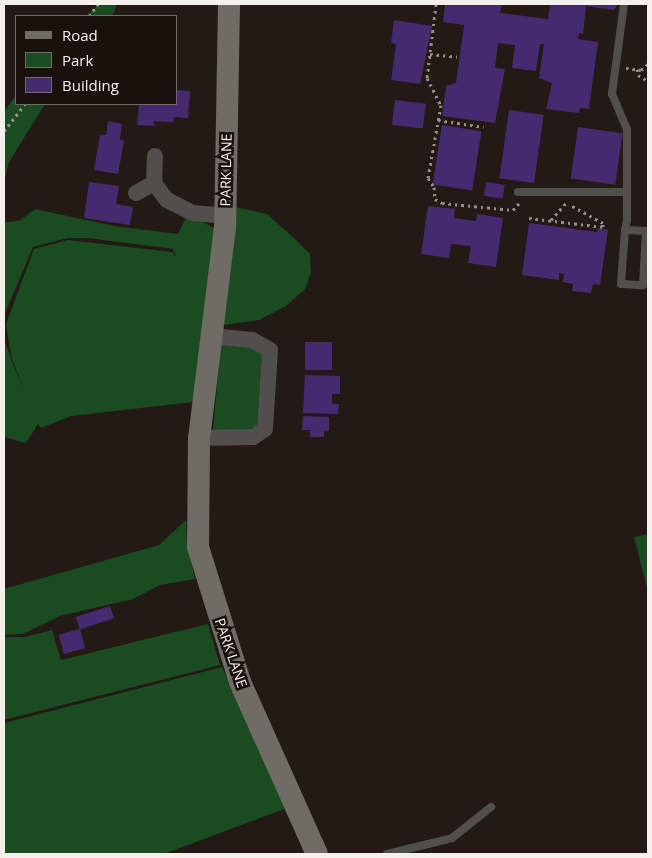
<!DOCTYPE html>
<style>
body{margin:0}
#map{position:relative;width:652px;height:858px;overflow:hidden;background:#231a15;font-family:"Open Sans",sans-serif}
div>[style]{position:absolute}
.green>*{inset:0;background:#1a4b21}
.building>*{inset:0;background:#462a6f;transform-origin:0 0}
.path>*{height:3px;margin-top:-1.5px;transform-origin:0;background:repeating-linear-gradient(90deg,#968e8a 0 2.5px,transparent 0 6.5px)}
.service>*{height:8px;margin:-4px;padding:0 4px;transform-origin:4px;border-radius:4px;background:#514f4b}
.minor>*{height:16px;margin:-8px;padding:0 8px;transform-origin:8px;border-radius:8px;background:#514f4b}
.secondary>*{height:22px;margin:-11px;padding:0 11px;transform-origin:11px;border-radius:11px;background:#6e6c65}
span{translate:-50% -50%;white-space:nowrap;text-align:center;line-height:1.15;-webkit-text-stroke:5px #19110c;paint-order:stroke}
.street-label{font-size:14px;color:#f6f0ec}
.frame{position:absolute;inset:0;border:5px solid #f6f0ec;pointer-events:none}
.legend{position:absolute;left:15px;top:15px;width:162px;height:90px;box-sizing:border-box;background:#19110c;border:1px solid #716a66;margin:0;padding:6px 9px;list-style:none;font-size:15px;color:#f6f0ec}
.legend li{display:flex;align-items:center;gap:10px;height:25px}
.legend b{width:25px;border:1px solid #716a66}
</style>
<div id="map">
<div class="green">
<div style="clip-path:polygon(99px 4px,117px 4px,112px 16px,86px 16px)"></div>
<div style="clip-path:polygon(16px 95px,16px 104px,45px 104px,9px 162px,4px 181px,4px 112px)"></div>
<div style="clip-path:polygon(235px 207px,267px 214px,294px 238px,310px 254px,311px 273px,305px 289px,286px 306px,259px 320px,223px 325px)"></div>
<div style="clip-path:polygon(35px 209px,114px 226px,178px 234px,186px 217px,195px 218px,216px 229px,193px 402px,71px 416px,41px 428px,38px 424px,26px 443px,4px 437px,4px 340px,25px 394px,11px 355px,6px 324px,34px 249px,68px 240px,172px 252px,176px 257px,173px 249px,88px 238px,68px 238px,33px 247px,4px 316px,4px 222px,19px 221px)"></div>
<div style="clip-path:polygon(221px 344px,250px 346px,262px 353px,257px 426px,246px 430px,213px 430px)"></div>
<div style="clip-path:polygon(186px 520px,187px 544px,195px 579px,160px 585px,133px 599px,60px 616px,23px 634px,4px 635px,4px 589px,159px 545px)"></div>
<div style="clip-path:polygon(648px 534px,648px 592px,634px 537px)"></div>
<div style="clip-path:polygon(208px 624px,220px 665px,4px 720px,4px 637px,25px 637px,52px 630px,61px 660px)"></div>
<div style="clip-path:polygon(222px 667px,287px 808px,164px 854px,4px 854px,4px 723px)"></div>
</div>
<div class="building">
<div style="clip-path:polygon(445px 4px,502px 4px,500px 13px,548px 19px,550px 4px,618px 4px,614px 10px,586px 6px,583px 34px,579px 33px,578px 39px,598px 42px,589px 109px,580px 108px,579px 113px,546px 109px,552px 83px,539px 78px,544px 44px,540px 44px,536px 71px,512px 68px,515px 45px,498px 43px,495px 68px,505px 69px,495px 123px,442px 116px,446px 86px,456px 83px,464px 25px,443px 22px)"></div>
<div style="clip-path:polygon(394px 20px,432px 26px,420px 84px,391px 80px,396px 44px,391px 43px)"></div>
<div style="clip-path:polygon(176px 90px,190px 91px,188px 118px,174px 117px,173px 122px,153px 121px,155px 126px,137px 125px,139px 104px,176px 104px)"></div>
<div style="left:395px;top:100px;width:31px;height:25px;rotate:7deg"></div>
<div style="left:509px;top:110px;width:35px;height:69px;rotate:8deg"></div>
<div style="clip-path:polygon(108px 121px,122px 124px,120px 139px,124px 141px,118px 174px,94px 170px,100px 135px,106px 135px)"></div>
<div style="left:442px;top:125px;width:40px;height:60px;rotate:9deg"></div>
<div style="left:578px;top:127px;width:45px;height:52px;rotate:8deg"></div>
<div style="clip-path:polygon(89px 182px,119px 186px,116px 204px,133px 207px,130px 225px,84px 218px)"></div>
<div style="left:486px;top:182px;width:19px;height:14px;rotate:9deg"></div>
<div style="clip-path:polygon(428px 206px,455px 209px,454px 218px,476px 221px,477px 214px,503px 218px,496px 267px,468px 263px,471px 246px,451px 244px,449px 258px,421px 254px)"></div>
<div style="clip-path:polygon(529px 223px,597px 232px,598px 228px,608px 230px,600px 285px,593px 284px,591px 293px,572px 291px,573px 284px,563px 282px,564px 274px,559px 273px,559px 280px,522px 275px)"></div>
<div style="left:305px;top:342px;width:27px;height:28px"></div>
<div style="clip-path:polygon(305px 375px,340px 376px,340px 394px,332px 394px,332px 404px,339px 404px,338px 414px,303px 413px)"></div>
<div style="clip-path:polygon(303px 416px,329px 417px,329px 431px,324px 431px,324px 437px,310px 437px,310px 430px,302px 430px)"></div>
<div style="left:110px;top:606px;width:13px;height:36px;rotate:72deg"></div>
<div style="left:80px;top:629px;width:20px;height:22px;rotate:75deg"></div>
</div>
<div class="path">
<div style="left:436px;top:4px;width:75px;rotate:96.9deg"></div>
<div style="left:427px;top:78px;width:30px;rotate:63deg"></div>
<div style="left:441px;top:105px;width:74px;rotate:100.1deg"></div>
<div style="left:428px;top:178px;width:11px;rotate:56deg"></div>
<div style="left:434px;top:187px;width:12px;rotate:85deg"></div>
<div style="left:435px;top:199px;width:8px;rotate:30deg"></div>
<div style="left:442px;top:203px;width:71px;rotate:5.6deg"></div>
<div style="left:513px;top:210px;width:9px;rotate:-49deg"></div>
<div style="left:89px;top:16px;width:15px;rotate:-53deg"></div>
<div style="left:430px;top:54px;width:27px;rotate:6deg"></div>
<div style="left:626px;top:68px;width:15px;rotate:8deg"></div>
<div style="left:641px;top:70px;width:9px;rotate:-41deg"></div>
<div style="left:637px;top:69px;width:6px;rotate:81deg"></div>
<div style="left:638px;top:75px;width:12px;rotate:31deg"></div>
<div style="left:438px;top:120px;width:46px;rotate:8.8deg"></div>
<div style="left:4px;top:131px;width:34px;rotate:-52deg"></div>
<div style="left:529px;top:218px;width:75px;rotate:6.9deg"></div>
<div style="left:603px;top:227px;width:4px;rotate:-90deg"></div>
<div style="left:603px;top:223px;width:38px;rotate:-151deg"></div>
<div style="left:551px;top:220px;width:23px;rotate:-49deg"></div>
</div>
<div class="service">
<div style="left:624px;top:4px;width:91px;rotate:97.6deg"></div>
<div style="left:612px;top:94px;width:38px;rotate:67deg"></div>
<div style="left:627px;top:129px;width:91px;rotate:90deg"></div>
<div style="left:627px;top:220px;width:10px;rotate:101deg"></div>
<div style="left:625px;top:230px;width:54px;rotate:94.2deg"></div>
<div style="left:621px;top:284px;width:22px;rotate:3deg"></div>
<div style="left:643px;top:285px;width:54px;rotate:-86.8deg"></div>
<div style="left:646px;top:231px;width:21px;rotate:-177deg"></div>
<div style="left:518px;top:192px;width:107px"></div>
<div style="left:387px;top:854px;width:67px;rotate:-13.8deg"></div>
<div style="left:452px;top:838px;width:50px;rotate:-38.5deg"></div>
</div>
<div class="minor">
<div style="left:155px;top:156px;width:27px;rotate:92deg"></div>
<div style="left:154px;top:183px;width:21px;rotate:53deg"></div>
<div style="left:167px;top:200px;width:29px;rotate:27deg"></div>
<div style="left:193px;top:213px;width:32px;rotate:5deg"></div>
<div style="left:136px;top:193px;width:21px;rotate:-29deg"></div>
<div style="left:199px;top:438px;width:54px;rotate:-1.1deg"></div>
<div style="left:253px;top:437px;width:14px;rotate:-34deg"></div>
<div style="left:265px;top:429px;width:79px;rotate:-86.4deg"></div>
<div style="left:270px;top:350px;width:21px;rotate:-151deg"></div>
<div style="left:252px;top:340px;width:41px;rotate:-174.4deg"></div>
</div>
<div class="secondary">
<div style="left:229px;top:4px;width:223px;rotate:91deg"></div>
<div style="left:225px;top:227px;width:213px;rotate:97deg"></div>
<div style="left:199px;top:438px;width:109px;rotate:90.5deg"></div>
<div style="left:198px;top:547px;width:141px;rotate:72.7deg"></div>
<div style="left:240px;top:682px;width:188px;rotate:65.9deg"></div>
</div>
<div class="street-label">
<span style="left:226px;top:170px;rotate:-89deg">PARK LANE</span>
<span style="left:231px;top:653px;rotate:71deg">PARK LANE</span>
</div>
<div class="frame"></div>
<ul class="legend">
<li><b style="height:6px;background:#6e6c65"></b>Road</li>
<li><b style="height:14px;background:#1a4b21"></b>Park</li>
<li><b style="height:14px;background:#462a6f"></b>Building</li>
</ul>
</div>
